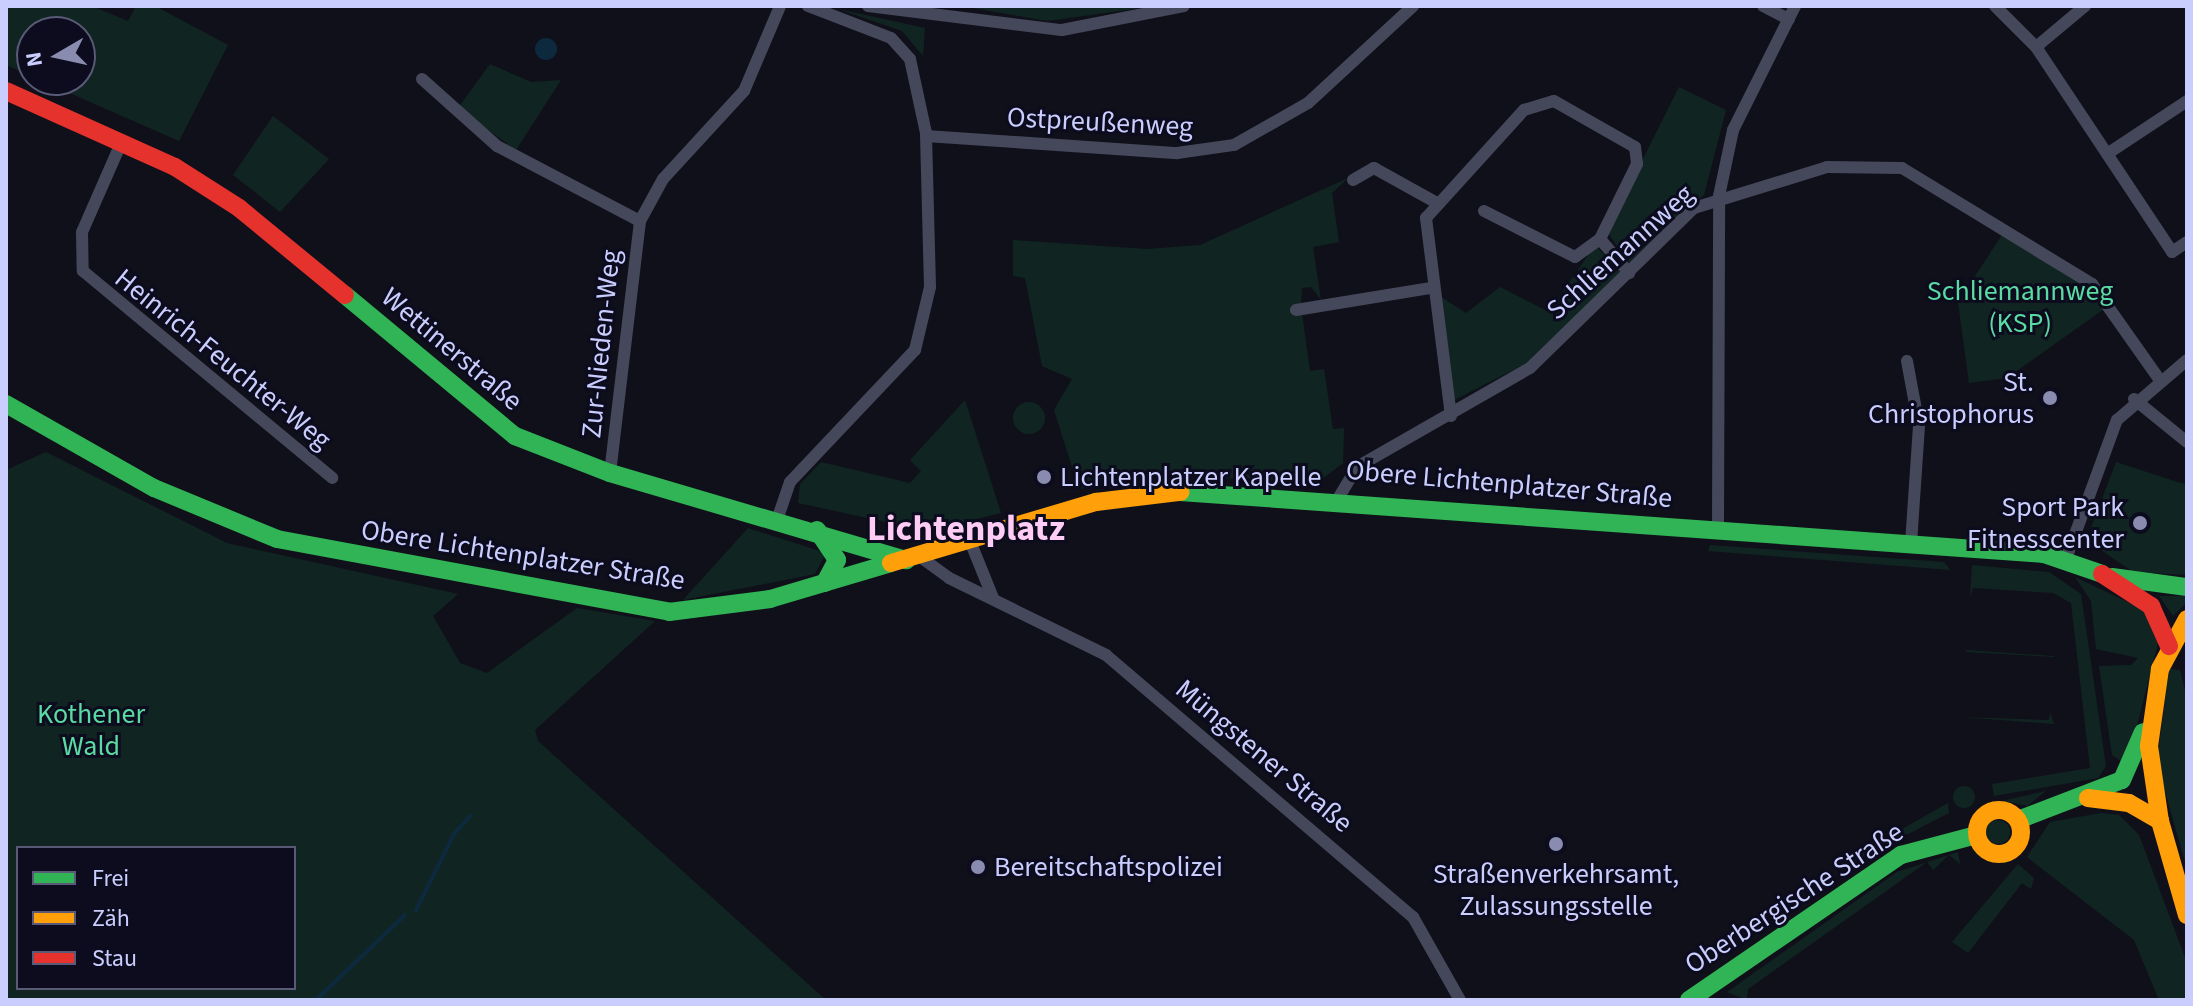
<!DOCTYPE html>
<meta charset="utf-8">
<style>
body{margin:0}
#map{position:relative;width:2193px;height:1006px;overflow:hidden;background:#10101a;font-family:"Source Sans 3",sans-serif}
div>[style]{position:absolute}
.green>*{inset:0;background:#102522}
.round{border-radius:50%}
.water>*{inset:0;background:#0d293e}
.stream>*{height:4px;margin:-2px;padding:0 2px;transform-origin:2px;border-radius:2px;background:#0d293e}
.street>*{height:12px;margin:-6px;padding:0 6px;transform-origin:6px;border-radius:6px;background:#45485b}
.fast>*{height:18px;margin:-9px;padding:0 9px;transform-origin:9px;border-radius:9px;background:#30b455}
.slow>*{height:18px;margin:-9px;padding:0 9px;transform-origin:9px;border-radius:9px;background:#ff9f0a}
.slow>.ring{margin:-9px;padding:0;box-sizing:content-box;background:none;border:18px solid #ff9f0a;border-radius:50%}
.jam>*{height:18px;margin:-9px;padding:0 9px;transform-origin:9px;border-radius:9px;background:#e5322d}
.dots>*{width:22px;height:22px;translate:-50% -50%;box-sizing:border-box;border:4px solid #0c0c1e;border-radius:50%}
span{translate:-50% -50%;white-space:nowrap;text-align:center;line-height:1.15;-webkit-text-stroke:6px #0c0c1e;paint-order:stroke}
.street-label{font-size:28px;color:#cacefe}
.park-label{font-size:28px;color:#59dba3}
.poi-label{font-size:28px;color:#cacefe}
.right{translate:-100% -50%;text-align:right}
.left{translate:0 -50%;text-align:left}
.district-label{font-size:36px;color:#feccf5;font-weight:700}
.frame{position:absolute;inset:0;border:8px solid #cacefe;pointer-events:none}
.legend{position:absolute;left:16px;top:846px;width:280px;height:144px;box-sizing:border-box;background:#0c0c1e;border:2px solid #585a78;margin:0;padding:10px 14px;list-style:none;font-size:24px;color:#cacefe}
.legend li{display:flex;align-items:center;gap:16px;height:40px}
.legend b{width:40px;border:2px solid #585a78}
.north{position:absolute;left:16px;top:16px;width:80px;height:80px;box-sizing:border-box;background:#0c0c1e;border:2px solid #585a78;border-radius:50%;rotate:261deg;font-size:22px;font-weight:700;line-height:32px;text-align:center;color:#cacefe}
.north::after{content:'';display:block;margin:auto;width:28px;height:36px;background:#898cae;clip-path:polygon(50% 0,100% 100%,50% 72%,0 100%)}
</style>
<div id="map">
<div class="green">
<div style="clip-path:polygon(6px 6px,92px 6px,128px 21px,136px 6px,155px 6px,228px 45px,179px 141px,40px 80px,80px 80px,80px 32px,32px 32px,32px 76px,6px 65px)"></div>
<div style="clip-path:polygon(962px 6px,1156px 6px,1047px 21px)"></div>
<div style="clip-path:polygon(838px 9px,925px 28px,923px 56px,902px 31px)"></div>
<div style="clip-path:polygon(490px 64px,531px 82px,561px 80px,516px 150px,458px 108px)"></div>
<div style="clip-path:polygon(1679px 87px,1726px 110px,1704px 195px,1628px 263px,1607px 231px)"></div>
<div style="clip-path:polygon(273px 116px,329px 159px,280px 212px,233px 175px)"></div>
<div style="clip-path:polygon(1348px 178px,1332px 193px,1339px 242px,1313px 247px,1321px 300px,1311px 287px,1302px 288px,1301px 303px,1291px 306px,1293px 314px,1302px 313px,1310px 371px,1324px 369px,1333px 429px,1344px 428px,1343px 463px,1317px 483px,1169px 475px,1079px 489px,1054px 410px,1072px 379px,1042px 366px,1025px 278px,1013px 276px,1013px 240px,1147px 249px,1200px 245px)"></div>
<div style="clip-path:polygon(2002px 235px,2086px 286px,2104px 309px,2007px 378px,1969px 383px,1958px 302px)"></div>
<div style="clip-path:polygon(1595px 245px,1620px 272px,1531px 361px,1454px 400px,1438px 295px,1466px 313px,1500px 287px,1549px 312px)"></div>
<div style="clip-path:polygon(965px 400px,1001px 513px,928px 531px,798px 503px,800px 484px,821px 462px,910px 483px,921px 471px,910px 460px)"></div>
<div class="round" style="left:1013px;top:402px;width:32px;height:32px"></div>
<div style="clip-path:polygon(evenodd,46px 452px,227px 543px,458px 594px,433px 616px,460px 663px,487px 673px,577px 608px,655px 621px,535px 730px,538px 741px,826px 1000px,6px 1000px,6px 470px,46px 452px,18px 848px,294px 848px,294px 988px,18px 988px,18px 848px)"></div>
<div style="clip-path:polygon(2116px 462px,2187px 485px,2187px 575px,2133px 572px,2094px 545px,2091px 528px)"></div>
<div style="clip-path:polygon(748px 528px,826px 553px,815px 574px,683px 600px)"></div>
<div style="clip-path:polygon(1710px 545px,1944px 562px,1950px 570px,1708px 551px)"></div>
<div style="clip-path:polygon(1972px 565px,2049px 572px,2081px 594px,2106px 766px,2098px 778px,1994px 796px,1992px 784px,2090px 768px,2071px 603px,2053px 593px,1973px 588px,1970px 597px)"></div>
<div style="clip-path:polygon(2075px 577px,2142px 609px,2159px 639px,2127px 765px,2112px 755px,2099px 666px,2131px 665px,2138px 658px,2096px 649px,2091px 601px)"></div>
<div style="clip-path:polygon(2159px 596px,2187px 596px,2187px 602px,2173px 616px)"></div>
<div style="clip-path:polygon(1966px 650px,2054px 656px,2054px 657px,1966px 652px)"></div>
<div style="clip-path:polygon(2169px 669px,2180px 670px,2187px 699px,2187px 869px,2157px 763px)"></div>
<div style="clip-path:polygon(2050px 712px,2054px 724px,1961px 717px,2049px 720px)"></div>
<div class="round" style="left:1953px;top:786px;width:22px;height:22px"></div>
<div style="clip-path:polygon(2046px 791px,2027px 806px,2004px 801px,2010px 799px)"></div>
<div style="clip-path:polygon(1948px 803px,1949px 813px,1844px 867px,1881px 841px)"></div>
<div style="clip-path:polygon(2101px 813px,2119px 815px,2139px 835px,2187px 963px,2187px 1000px,2159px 1000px,2134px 940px,2027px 857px,2050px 822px)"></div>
<div class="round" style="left:1986px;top:820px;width:24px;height:24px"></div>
<div style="clip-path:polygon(1958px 852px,1960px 864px,1949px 855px,1933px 870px,1927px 862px,1748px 989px,1747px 1000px,1727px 992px,1897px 872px)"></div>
<div style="clip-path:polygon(2018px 864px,2034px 878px,2031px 889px,2022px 883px,1968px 953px,1952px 942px)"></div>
</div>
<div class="water">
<div class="round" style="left:535px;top:38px;width:22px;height:22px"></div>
</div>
<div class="stream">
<div style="left:416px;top:910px;width:85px;rotate:-63.4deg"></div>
<div style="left:454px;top:834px;width:25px;rotate:-48deg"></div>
<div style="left:316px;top:1000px;width:123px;rotate:-43.7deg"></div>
</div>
<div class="street">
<div style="left:868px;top:6px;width:195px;rotate:7.1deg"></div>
<div style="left:1062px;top:30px;width:124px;rotate:-11.1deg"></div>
<div style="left:1763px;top:6px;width:29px;rotate:27deg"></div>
<div style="left:1995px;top:6px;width:58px;rotate:45deg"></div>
<div style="left:2036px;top:47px;width:246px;rotate:56.4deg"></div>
<div style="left:2172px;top:252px;width:18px;rotate:-34deg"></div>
<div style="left:2036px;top:47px;width:64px;rotate:-39.9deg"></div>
<div style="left:422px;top:79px;width:101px;rotate:41.8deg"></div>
<div style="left:497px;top:146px;width:161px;rotate:27.7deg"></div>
<div style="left:926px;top:136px;width:252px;rotate:3.9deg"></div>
<div style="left:1177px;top:153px;width:58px;rotate:-8deg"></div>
<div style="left:1234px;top:145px;width:85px;rotate:-29.6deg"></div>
<div style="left:1308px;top:103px;width:143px;rotate:-42.7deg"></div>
<div style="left:122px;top:141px;width:99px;rotate:113.7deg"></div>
<div style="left:82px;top:232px;width:39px;rotate:89deg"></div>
<div style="left:83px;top:271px;width:324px;rotate:39.7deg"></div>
<div style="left:2107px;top:154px;width:96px;rotate:-33.5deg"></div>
<div style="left:1353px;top:180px;width:24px;rotate:-30deg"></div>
<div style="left:1374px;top:168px;width:70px;rotate:29.1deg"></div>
<div style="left:1484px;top:211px;width:102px;rotate:26.8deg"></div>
<div style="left:1575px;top:257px;width:31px;rotate:-36deg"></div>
<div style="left:1296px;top:310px;width:137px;rotate:-9.3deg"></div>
<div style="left:1907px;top:361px;width:66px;rotate:79.5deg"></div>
<div style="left:1919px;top:426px;width:117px;rotate:93.9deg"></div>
<div style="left:2134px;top:399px;width:68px;rotate:39.1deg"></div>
<div style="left:1451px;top:416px;width:200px;rotate:-97.2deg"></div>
<div style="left:1426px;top:218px;width:146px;rotate:-47.8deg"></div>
<div style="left:1524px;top:110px;width:31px;rotate:-17deg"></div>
<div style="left:1554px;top:101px;width:93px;rotate:29.6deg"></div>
<div style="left:1635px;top:147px;width:17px;rotate:83deg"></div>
<div style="left:1637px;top:164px;width:84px;rotate:116.3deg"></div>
<div style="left:1600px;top:239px;width:45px;rotate:49.5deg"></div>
<div style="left:610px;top:473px;width:254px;rotate:-83.2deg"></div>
<div style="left:640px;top:221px;width:48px;rotate:-61.3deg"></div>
<div style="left:663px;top:179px;width:120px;rotate:-47.4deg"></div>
<div style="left:744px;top:91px;width:92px;rotate:-67deg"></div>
<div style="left:1339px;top:497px;width:35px;rotate:-59deg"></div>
<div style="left:1357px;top:467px;width:199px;rotate:-29.8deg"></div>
<div style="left:1530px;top:368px;width:229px;rotate:-44.3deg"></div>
<div style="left:1694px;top:208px;width:139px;rotate:-17.1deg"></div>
<div style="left:1827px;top:167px;width:75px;rotate:0.8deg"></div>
<div style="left:1902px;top:168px;width:223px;rotate:31.4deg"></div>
<div style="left:2092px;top:284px;width:116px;rotate:54.8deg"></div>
<div style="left:777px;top:520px;width:40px;rotate:-71.1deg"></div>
<div style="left:790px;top:482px;width:182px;rotate:-46.6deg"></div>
<div style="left:915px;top:350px;width:65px;rotate:-76.6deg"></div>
<div style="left:930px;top:287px;width:154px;rotate:-91.5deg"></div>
<div style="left:926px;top:133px;width:76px;rotate:-102.2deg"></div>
<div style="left:910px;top:59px;width:28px;rotate:-132deg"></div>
<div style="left:891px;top:38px;width:89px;rotate:-158.9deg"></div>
<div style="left:1718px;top:529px;width:333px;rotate:-89.8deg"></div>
<div style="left:1719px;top:196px;width:67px;rotate:-78deg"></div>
<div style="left:1733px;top:130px;width:139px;rotate:-63.4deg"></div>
<div style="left:970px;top:541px;width:61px;rotate:68deg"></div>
<div style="left:919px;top:556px;width:37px;rotate:36deg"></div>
<div style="left:949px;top:578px;width:175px;rotate:26.1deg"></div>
<div style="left:1106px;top:655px;width:404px;rotate:40.5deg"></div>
<div style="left:1413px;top:917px;width:95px;rotate:60.5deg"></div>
<div style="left:2066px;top:559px;width:148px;rotate:-69.9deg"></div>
<div style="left:2117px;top:420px;width:92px;rotate:-40.6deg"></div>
</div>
<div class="fast">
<div style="left:345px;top:295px;width:221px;rotate:39.7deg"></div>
<div style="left:515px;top:436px;width:102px;rotate:21.3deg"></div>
<div style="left:610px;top:473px;width:309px;rotate:16.4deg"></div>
<div style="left:6px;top:404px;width:170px;rotate:29.6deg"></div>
<div style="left:154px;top:488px;width:133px;rotate:22.5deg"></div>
<div style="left:277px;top:539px;width:399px;rotate:10.5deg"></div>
<div style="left:669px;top:612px;width:102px;rotate:-7.3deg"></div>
<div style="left:770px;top:599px;width:126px;rotate:-16.6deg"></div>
<div style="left:1180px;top:492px;width:866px;rotate:4.1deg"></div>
<div style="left:2044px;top:554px;width:61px;rotate:19deg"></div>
<div style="left:817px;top:530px;width:36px;rotate:56deg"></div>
<div style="left:837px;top:560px;width:26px;rotate:118deg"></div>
<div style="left:2112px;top:577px;width:76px;rotate:7.6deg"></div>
<div style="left:2018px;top:820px;width:111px;rotate:-21deg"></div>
<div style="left:2122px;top:780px;width:52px;rotate:-66.4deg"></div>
<div style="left:1689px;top:1000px;width:257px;rotate:-34.4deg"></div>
<div style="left:1901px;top:855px;width:78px;rotate:-14.9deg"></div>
</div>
<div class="slow">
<div style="left:891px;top:563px;width:214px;rotate:-16.6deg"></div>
<div style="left:1096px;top:502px;width:85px;rotate:-6.8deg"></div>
<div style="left:2187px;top:619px;width:57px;rotate:118.4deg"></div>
<div style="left:2160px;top:669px;width:78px;rotate:98.1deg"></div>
<div style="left:2149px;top:746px;width:76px;rotate:81.7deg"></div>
<div style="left:2160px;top:821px;width:98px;rotate:74deg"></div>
<div style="left:2088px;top:798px;width:41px;rotate:7deg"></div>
<div style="left:2129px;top:803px;width:36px;rotate:30deg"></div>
<div class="ring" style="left:1977px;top:810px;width:26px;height:26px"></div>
</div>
<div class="jam">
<div style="left:6px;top:91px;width:185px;rotate:24.2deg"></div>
<div style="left:175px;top:167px;width:76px;rotate:32.6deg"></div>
<div style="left:239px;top:208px;width:137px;rotate:39.4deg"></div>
<div style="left:2102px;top:574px;width:59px;rotate:33.1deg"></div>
<div style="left:2151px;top:606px;width:44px;rotate:65.8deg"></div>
</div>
<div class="dots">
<div style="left:2050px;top:398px;background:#898cae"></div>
<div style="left:1044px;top:477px;background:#898cae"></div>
<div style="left:2140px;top:523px;background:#898cae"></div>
<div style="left:1556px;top:844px;background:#898cae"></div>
<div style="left:978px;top:867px;background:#898cae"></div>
</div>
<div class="street-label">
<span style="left:1100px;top:122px;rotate:3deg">Ostpreußenweg</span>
<span style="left:1620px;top:252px;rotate:-42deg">Schliemannweg</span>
<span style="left:601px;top:344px;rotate:-84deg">Zur-Nieden-Weg</span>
<span style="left:452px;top:349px;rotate:40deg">Wettinerstraße</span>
<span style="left:223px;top:359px;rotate:39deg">Heinrich-Feuchter-Weg</span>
<span style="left:1509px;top:484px;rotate:5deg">Obere Lichtenplatzer Straße</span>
<span style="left:523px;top:555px;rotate:9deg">Obere Lichtenplatzer Straße</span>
<span style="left:1264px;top:756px;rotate:40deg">Müngstener Straße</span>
<span style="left:1794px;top:898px;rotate:-33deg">Oberbergische Straße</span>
</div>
<div class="park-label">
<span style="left:2020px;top:307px">Schliemannweg<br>(KSP)</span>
<span style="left:91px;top:730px">Kothener<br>Wald</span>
</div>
<div class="poi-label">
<span class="right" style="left:2034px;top:398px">St.<br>Christophorus</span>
<span class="left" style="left:1060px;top:477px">Lichtenplatzer Kapelle</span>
<span class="right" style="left:2124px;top:523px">Sport Park<br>Fitnesscenter</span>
<span class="left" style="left:994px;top:867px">Bereitschaftspolizei</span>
<span style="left:1556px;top:890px">Straßenverkehrsamt,<br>Zulassungsstelle</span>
</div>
<div class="district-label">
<span style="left:966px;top:529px">Lichtenplatz</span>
</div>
<div class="frame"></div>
<ul class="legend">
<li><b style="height:10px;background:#30b455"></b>Frei</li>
<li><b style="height:10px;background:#ff9f0a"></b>Zäh</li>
<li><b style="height:10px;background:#e5322d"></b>Stau</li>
</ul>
<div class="north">N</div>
</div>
